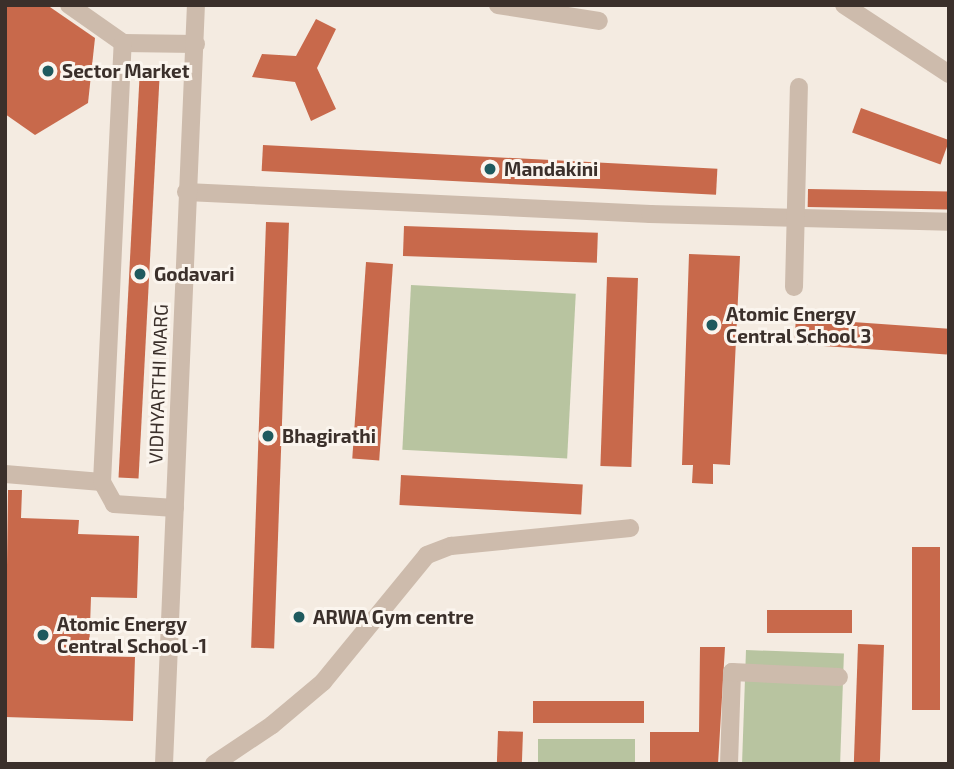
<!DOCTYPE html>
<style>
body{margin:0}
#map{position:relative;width:954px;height:769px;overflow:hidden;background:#f4ebe1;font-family:"Exo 2",sans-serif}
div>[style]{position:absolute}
.green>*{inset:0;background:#b8c4a0;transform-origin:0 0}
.building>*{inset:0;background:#c8694b;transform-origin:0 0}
.minor>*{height:18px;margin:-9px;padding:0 9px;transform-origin:9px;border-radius:9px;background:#cdbbac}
.dots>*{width:19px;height:19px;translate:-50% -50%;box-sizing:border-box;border:4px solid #fbf5ee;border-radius:50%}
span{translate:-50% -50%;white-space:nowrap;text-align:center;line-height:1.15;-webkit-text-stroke:6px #fbf5ee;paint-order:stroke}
.poi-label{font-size:19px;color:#3b302b;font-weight:700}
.left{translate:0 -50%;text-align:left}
.street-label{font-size:19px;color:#3b302b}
.frame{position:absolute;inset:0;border:7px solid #3b302b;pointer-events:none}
</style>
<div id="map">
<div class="green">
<div style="left:411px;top:285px;width:165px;height:165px;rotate:3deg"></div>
<div style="left:746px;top:650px;width:98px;height:114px;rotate:2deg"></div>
<div style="left:538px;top:739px;width:97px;height:25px"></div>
</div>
<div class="building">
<div style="clip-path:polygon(5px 5px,47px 5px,95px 38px,88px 103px,35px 135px,5px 114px)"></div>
<div style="clip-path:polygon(316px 19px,336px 29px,317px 68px,336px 109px,311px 121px,295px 82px,252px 77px,262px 54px,296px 56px)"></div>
<div style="left:140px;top:68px;width:20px;height:410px;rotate:3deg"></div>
<div style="left:861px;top:108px;width:94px;height:26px;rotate:20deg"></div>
<div style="left:263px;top:145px;width:455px;height:26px;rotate:3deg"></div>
<div style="left:808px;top:189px;width:141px;height:18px;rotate:1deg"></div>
<div style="left:266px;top:222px;width:23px;height:426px;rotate:2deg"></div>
<div style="left:404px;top:226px;width:194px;height:30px;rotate:2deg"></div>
<div style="clip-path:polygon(689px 254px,740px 256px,730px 465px,713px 464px,713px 484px,692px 483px,693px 465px,682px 465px)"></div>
<div style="left:366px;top:262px;width:27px;height:197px;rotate:4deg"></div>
<div style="left:607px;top:277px;width:31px;height:189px;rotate:2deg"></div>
<div style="left:796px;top:318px;width:153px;height:26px;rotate:4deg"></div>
<div style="left:401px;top:475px;width:182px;height:30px;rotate:3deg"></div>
<div style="clip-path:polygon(8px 490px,22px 490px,21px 518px,79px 520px,78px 534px,139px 536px,137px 598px,91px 597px,89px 656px,135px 657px,133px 721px,5px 717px)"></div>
<div style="left:912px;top:547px;width:28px;height:163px"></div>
<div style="left:767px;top:610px;width:85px;height:23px"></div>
<div style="left:858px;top:644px;width:26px;height:120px;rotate:2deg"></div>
<div style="clip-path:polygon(700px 647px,725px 647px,718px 764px,650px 764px,650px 732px,699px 732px)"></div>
<div style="left:533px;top:701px;width:111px;height:22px"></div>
<div style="left:498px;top:731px;width:25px;height:33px;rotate:2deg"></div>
</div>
<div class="minor">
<div style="left:69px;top:5px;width:66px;rotate:35.1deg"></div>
<div style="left:123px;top:43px;width:73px;rotate:0.8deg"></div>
<div style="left:498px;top:5px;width:102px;rotate:9deg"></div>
<div style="left:844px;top:5px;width:126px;rotate:33.3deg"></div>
<div style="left:186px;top:192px;width:465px;rotate:2.7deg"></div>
<div style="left:650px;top:214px;width:299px;rotate:1.5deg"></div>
<div style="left:794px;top:287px;width:200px;rotate:-88.6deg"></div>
<div style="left:5px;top:474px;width:97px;rotate:4.7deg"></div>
<div style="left:102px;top:482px;width:25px;rotate:61deg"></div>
<div style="left:114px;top:504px;width:61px;rotate:3.8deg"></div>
<div style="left:102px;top:482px;width:440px;rotate:-87.3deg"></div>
<div style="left:164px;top:764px;width:760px;rotate:-87.59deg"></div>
<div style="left:214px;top:764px;width:70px;rotate:-33.9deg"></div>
<div style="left:272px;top:725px;width:67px;rotate:-40.1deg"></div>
<div style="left:323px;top:682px;width:164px;rotate:-50.7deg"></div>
<div style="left:427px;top:555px;width:26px;rotate:-21deg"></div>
<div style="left:451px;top:546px;width:180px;rotate:-5.7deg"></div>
<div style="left:729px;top:764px;width:92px;rotate:-88.1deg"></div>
<div style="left:732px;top:672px;width:107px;rotate:2.7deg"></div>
</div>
<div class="dots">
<div style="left:48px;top:71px;background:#1f5a5e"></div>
<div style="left:490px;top:169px;background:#1f5a5e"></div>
<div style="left:140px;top:274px;background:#1f5a5e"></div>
<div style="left:712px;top:325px;background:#1f5a5e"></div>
<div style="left:268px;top:436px;background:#1f5a5e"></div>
<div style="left:299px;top:617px;background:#1f5a5e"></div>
<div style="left:43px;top:635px;background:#1f5a5e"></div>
</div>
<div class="poi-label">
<span class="left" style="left:62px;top:71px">Sector Market</span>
<span class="left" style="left:504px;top:169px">Mandakini</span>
<span class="left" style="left:154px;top:274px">Godavari</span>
<span class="left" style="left:726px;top:325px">Atomic Energy<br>Central School 3</span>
<span class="left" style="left:282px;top:436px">Bhagirathi</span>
<span class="left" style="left:313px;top:617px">ARWA Gym centre</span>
<span class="left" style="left:57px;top:635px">Atomic Energy<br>Central School -1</span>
</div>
<div class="street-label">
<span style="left:158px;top:384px;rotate:-88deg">VIDHYARTHI MARG</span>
</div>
<div class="frame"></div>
</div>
